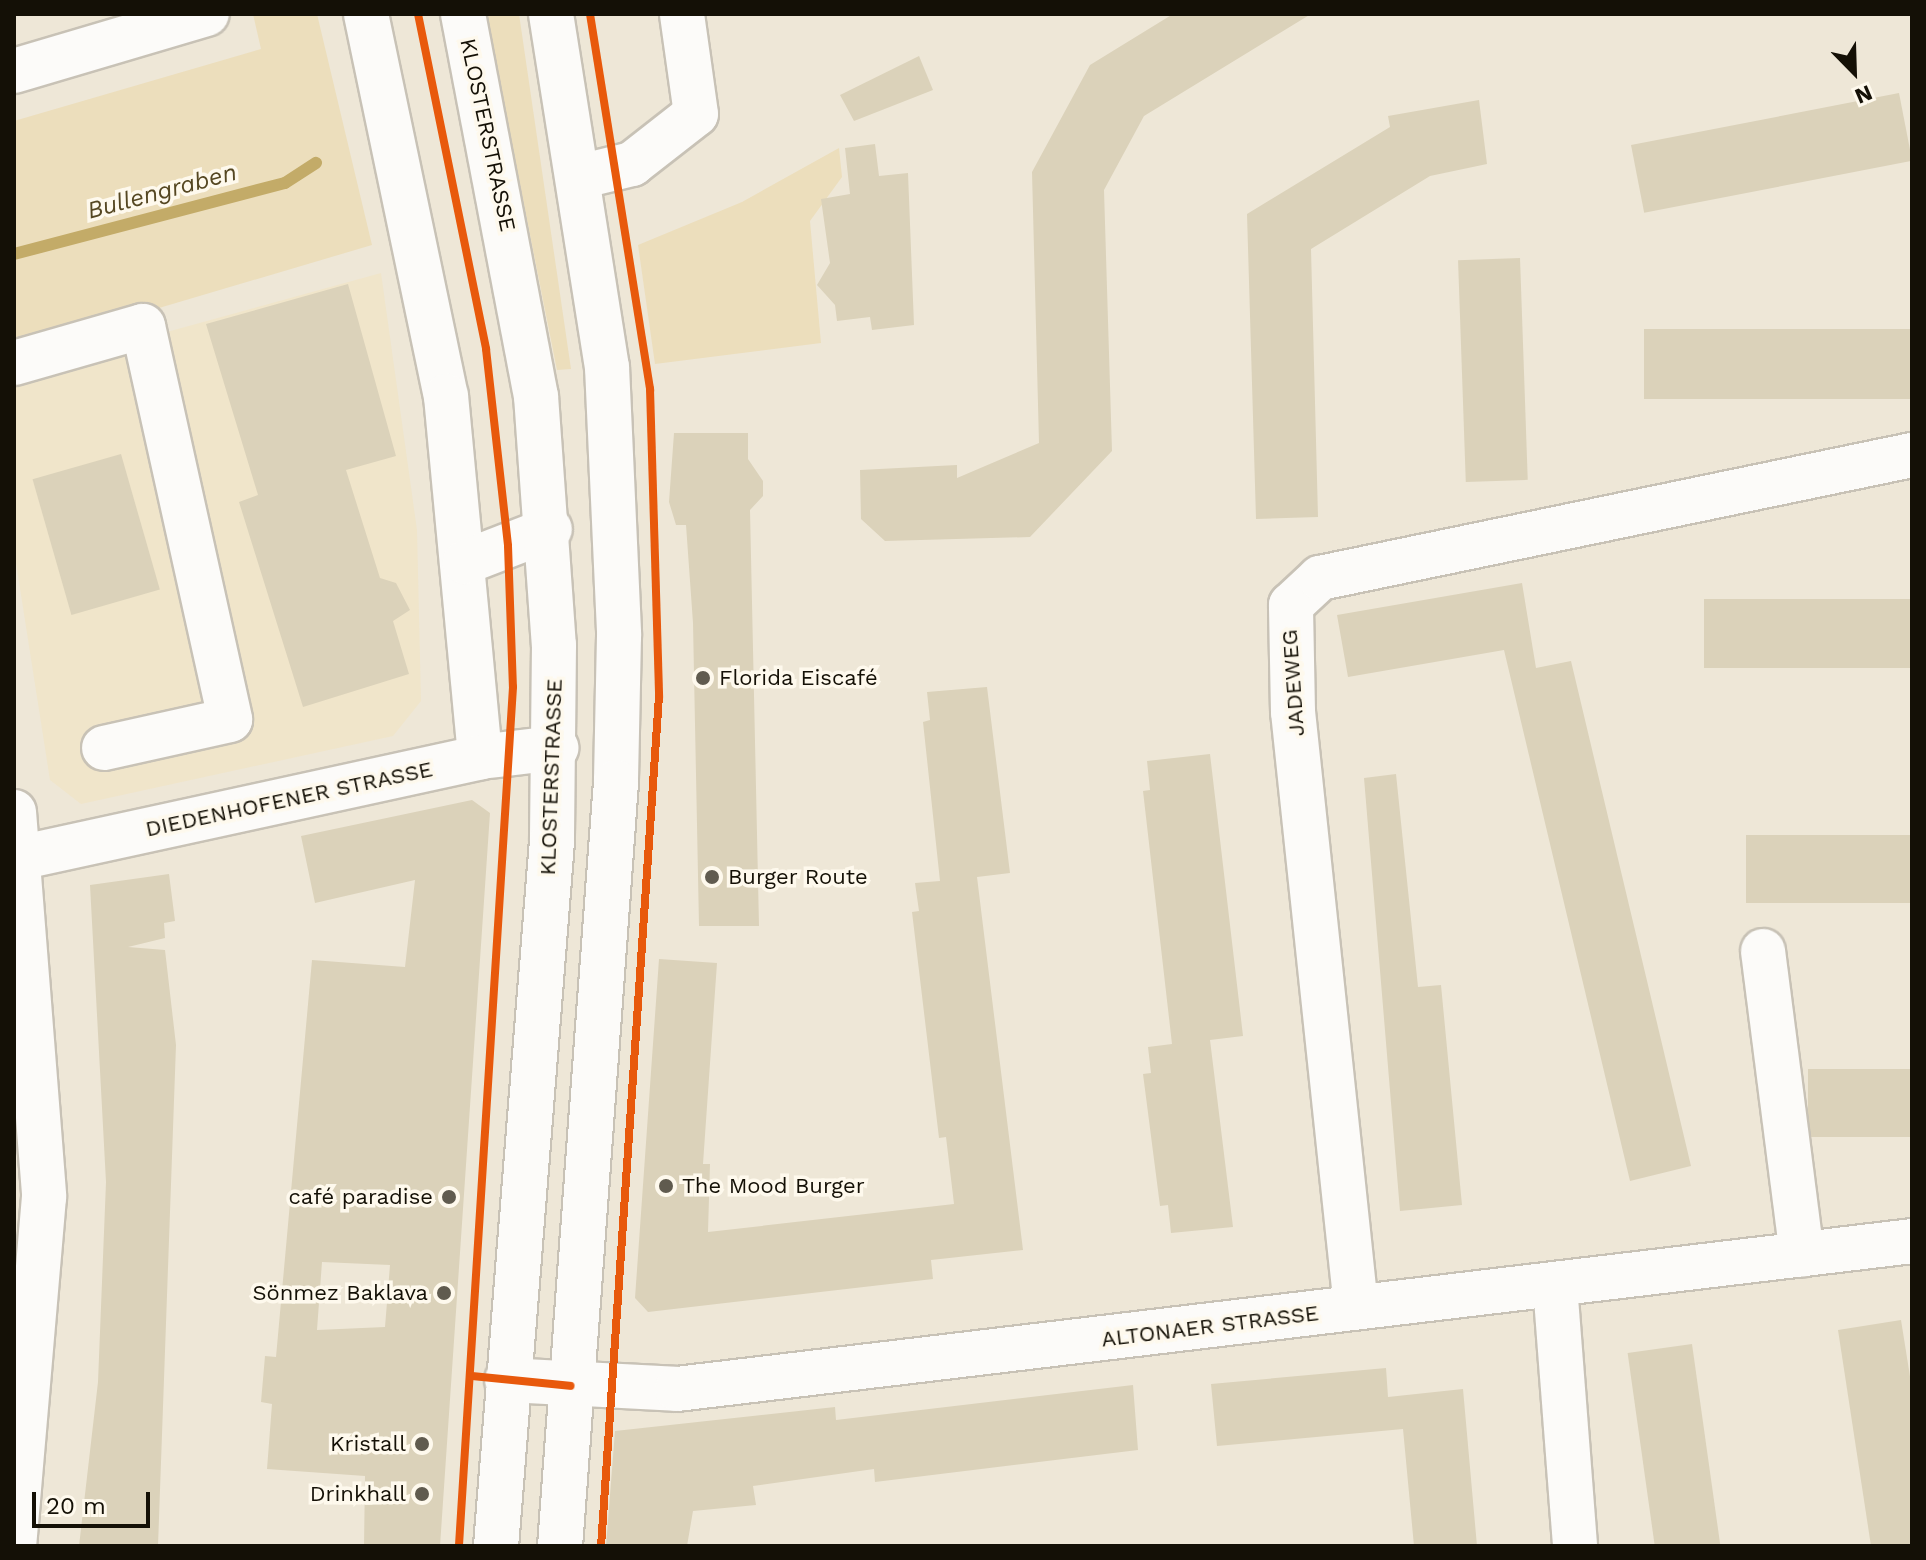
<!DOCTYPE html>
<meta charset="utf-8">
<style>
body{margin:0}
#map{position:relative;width:1926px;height:1560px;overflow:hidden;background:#eee7d7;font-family:"Work Sans",sans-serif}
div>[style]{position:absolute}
.built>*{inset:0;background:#f0e5ca}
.green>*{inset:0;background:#ecdebc}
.stream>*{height:12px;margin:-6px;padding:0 6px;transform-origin:6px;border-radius:6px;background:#c3ab68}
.building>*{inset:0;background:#dbd2ba;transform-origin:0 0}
.roads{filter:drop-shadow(2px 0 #c8c2b6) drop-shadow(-2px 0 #c8c2b6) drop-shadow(0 2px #c8c2b6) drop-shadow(0 -2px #c8c2b6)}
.minor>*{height:44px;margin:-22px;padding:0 22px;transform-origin:22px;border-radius:22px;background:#fcfbf9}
.major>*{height:44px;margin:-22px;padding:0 22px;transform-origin:22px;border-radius:22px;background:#fcfbf9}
.cycleway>*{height:8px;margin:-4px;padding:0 4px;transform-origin:4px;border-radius:4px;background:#e8590c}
.dots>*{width:22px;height:22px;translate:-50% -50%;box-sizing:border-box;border:4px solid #fef9ed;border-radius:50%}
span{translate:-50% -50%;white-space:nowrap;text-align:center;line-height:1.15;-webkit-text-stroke:7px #fef9ed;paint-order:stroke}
.street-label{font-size:22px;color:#141006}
.poi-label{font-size:22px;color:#141006}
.left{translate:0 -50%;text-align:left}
.right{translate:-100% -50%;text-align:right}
.water-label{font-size:24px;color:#554722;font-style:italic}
.frame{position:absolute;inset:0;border:16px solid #141006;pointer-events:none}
.north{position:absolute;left:1814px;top:32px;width:80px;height:80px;-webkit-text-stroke:6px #fef9ed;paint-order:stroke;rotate:157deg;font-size:22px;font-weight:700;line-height:32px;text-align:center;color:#141006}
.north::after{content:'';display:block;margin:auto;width:28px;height:36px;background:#141006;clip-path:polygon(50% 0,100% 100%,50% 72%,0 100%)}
.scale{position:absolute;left:32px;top:1492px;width:118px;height:36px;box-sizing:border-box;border:4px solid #141006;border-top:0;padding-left:10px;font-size:24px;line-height:28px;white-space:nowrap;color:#141006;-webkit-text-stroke:6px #fef9ed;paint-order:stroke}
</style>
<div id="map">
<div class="built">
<div style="clip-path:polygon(381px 273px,417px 530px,421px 701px,393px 736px,81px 804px,50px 780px,14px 550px,14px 374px)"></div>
</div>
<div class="green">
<div style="clip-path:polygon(253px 14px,317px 14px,372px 245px,14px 351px,14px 121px,261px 49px)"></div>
<div style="clip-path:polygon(486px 14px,519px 14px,571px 369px,557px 370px)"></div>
<div style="clip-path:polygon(839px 148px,842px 177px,810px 221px,821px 343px,655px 364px,638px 245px,742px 202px)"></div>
</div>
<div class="stream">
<div style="left:14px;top:254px;width:280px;rotate:-14.7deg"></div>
<div style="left:285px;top:183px;width:37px;rotate:-33deg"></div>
</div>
<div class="building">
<div style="clip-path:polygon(1173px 14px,1311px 14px,1144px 116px,1104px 190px,1112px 451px,1030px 537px,885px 541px,861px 519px,860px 470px,957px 465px,957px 478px,1039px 443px,1032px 172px,1090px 65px)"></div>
<div style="clip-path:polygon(919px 56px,933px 90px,854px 121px,840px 95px)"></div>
<div style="left:1899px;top:93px;width:69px;height:273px;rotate:79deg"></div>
<div style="clip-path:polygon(1479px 100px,1487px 164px,1430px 176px,1311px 249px,1318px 517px,1256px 519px,1247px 214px,1390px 127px,1388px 116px)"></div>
<div style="clip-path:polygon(875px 144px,879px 176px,908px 173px,914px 325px,872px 330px,870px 317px,837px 321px,835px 305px,817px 285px,830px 263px,821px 199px,850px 194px,845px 148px)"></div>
<div style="left:1520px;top:258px;width:222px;height:62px;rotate:88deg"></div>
<div style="clip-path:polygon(348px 284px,396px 456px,346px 470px,380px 578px,396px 583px,410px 610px,393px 621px,409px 674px,303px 707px,239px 502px,258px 495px,206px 324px)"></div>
<div style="left:1912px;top:329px;width:70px;height:268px;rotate:90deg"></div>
<div style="clip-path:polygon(674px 433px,748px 433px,748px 459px,763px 481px,763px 496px,750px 510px,759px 926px,699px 926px,693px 623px,686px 525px,676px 525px,669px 502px)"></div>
<div style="left:121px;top:454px;width:141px;height:92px;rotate:74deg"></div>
<div style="clip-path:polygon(1522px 583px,1536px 668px,1571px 661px,1691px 1166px,1630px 1181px,1504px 650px,1348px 677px,1337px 615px)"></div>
<div style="left:1912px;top:599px;width:69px;height:208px;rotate:90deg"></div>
<div style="clip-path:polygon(987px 687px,1010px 873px,977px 877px,1023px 1250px,931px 1260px,933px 1279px,648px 1312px,635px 1298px,659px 959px,717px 963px,703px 1164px,710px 1164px,708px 1232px,954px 1204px,946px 1137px,939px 1138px,912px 912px,919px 911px,915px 883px,940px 881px,923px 722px,930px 720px,927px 692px)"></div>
<div style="clip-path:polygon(1210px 754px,1243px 1036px,1210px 1040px,1233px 1227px,1171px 1233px,1168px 1205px,1160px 1206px,1143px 1074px,1151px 1073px,1148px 1047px,1172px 1044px,1143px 791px,1150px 790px,1147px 761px)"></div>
<div style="clip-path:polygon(1396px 774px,1418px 987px,1441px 985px,1462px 1205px,1400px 1211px,1364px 778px)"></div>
<div style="clip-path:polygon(evenodd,472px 800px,490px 813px,440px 1546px,364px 1546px,365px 1476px,267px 1469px,272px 1404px,261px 1402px,265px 1356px,276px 1357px,312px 960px,405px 967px,415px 880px,315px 903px,301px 836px,472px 800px,322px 1262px,390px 1265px,385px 1327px,317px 1330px,322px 1262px)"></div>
<div style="left:1912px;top:835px;width:68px;height:166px;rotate:90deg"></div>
<div style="clip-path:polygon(169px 874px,175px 921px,164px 923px,165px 938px,128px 947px,165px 950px,176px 1045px,158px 1546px,79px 1546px,98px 1382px,106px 1182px,90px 885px)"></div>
<div style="left:1912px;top:1069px;width:68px;height:104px;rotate:90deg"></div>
<div style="clip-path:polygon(1901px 1320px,1912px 1389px,1912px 1546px,1871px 1546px,1838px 1330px)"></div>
<div style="left:1692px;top:1344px;width:204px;height:65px;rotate:82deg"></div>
<div style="clip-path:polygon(1386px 1368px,1388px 1397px,1463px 1389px,1477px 1546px,1414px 1546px,1403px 1429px,1217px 1446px,1211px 1384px)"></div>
<div style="clip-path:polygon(1133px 1385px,1138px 1450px,875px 1482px,874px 1469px,753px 1486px,756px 1505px,693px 1511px,687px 1546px,606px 1546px,615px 1431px,835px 1407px,836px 1420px)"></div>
</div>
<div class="roads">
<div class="minor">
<div style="left:366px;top:14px;width:390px;rotate:78.2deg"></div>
<div style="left:446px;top:396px;width:363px;rotate:84.6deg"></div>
<div style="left:14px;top:71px;width:201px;rotate:-16.5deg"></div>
<div style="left:579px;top:177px;width:55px;rotate:-13.8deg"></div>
<div style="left:632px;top:164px;width:81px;rotate:-38deg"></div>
<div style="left:696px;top:114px;width:101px;rotate:-98deg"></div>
<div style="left:14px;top:363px;width:134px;rotate:-16deg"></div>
<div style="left:143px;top:326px;width:403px;rotate:77.5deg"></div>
<div style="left:230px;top:720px;width:129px;rotate:167.5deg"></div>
<div style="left:465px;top:562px;width:91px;rotate:-21.2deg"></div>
<div style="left:14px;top:812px;width:386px;rotate:85.5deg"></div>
<div style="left:44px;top:1197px;width:349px;rotate:94.9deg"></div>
<div style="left:14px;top:859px;width:477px;rotate:-12.3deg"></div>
<div style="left:480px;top:757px;width:77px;rotate:-6.8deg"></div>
<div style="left:1763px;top:951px;width:306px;rotate:82.7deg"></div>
<div style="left:1555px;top:1285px;width:262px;rotate:85.6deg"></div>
<div style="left:1356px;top:1307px;width:598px;rotate:-96.04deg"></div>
<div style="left:1293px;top:712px;width:107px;rotate:-91.1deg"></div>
<div style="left:1291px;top:605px;width:40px;rotate:-43deg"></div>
<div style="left:1320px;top:578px;width:605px;rotate:-11.74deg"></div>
<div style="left:507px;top:1380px;width:170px;rotate:3deg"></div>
<div style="left:677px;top:1389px;width:1244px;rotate:-6.83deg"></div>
</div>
<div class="major">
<div style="left:463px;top:14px;width:389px;rotate:79.2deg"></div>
<div style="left:536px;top:396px;width:250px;rotate:85.9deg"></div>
<div style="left:554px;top:645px;width:196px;rotate:90.6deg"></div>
<div style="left:552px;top:841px;width:707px;rotate:94.54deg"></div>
<div style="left:551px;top:14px;width:357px;rotate:81deg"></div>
<div style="left:607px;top:367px;width:269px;rotate:87.4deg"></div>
<div style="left:619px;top:636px;width:146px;rotate:91.2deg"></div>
<div style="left:616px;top:782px;width:766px;rotate:94.19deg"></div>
</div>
</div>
<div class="cycleway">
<div style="left:418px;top:14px;width:342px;rotate:78.5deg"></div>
<div style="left:486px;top:349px;width:198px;rotate:83.6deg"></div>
<div style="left:508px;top:546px;width:141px;rotate:88deg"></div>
<div style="left:513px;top:687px;width:861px;rotate:93.6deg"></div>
<div style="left:590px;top:14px;width:380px;rotate:80.9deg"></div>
<div style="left:650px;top:389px;width:307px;rotate:88.3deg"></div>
<div style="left:659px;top:696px;width:852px;rotate:93.9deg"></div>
<div style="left:471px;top:1376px;width:100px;rotate:5.7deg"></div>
</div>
<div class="dots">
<div style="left:703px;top:678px;background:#605b4f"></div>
<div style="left:712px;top:877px;background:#605b4f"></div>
<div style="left:666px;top:1186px;background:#605b4f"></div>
<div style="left:449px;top:1197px;background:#605b4f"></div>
<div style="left:444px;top:1293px;background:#605b4f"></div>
<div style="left:422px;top:1444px;background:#605b4f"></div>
<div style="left:422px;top:1494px;background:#605b4f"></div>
</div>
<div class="street-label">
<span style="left:488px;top:135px;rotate:78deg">KLOSTERSTRASSE</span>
<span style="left:1293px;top:683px;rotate:-94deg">JADEWEG</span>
<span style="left:551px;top:777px;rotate:-88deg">KLOSTERSTRASSE</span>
<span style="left:289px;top:799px;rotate:-12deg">DIEDENHOFENER STRASSE</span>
<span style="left:1210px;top:1326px;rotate:-7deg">ALTONAER STRASSE</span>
</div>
<div class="poi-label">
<span class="left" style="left:719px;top:678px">Florida Eiscafé</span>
<span class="left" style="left:728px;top:877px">Burger Route</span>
<span class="left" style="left:682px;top:1186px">The Mood Burger</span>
<span class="right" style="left:433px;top:1197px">café paradise</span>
<span class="right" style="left:428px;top:1293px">Sönmez Baklava</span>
<span class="right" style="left:406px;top:1444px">Kristall</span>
<span class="right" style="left:406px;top:1494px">Drinkhall</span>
</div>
<div class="water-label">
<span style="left:162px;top:192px;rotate:-15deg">Bullengraben</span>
</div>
<div class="frame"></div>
<div class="north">N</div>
<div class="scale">20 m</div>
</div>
